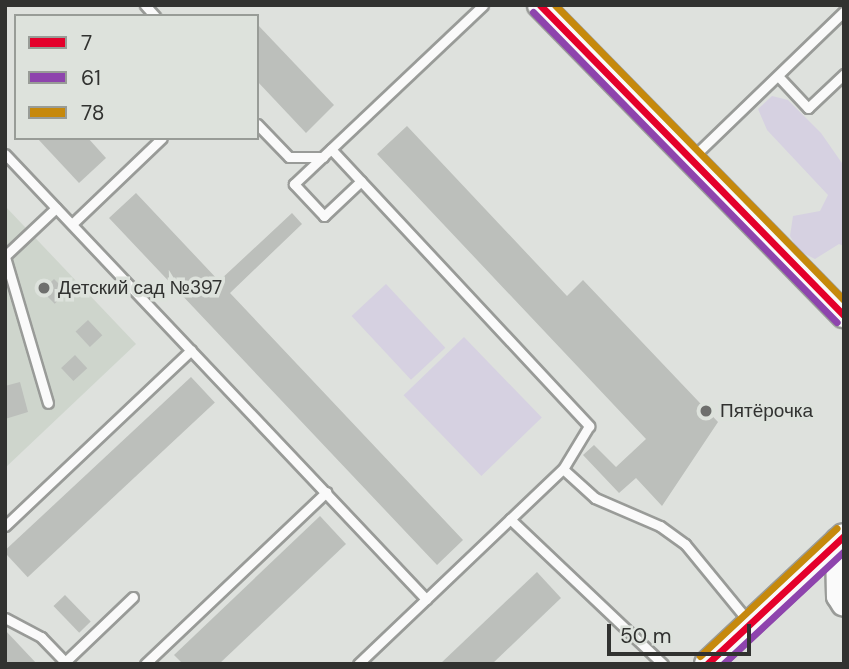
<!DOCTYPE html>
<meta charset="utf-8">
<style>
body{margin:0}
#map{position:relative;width:849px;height:669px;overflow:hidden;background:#dee1dd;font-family:"DM Sans",sans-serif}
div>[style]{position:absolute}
.built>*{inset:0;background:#ced5cc}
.green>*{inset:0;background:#d6d1e1;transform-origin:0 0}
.building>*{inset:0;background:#bcbfbb;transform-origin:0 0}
.roads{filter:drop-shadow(2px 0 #999b98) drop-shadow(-2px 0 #999b98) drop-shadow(0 2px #999b98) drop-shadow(0 -2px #999b98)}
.lane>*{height:9px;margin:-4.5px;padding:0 4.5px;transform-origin:4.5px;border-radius:4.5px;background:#fafafa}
.secondary>*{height:24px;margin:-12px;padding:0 12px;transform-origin:12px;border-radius:12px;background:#fafafa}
.bus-1>*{height:7px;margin:-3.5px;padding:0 3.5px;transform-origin:3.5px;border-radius:3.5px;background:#e4002b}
.bus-2>*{height:7px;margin:-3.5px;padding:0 3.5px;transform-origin:3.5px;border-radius:3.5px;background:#8e44ad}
.bus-3>*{height:7px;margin:-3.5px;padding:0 3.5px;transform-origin:3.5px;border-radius:3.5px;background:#c6890c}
.dots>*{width:19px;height:19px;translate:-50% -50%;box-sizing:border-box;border:4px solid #dde2dc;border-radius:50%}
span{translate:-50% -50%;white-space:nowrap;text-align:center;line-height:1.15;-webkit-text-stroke:7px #dde2dc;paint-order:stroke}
.poi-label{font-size:19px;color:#313230}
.left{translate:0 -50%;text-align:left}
.frame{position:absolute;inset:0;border:7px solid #313230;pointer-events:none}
.legend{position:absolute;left:14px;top:14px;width:245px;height:126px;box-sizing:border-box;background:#dde2dc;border:2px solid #989c97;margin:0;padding:9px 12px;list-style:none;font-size:21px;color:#313230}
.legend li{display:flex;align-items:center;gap:14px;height:35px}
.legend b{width:35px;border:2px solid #989c97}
.scale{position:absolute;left:607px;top:624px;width:144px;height:32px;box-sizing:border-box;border:4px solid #313230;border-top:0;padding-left:9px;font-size:21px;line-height:24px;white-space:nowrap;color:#313230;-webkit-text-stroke:5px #dde2dc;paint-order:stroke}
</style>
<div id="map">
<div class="built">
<div style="clip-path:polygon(5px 206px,136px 344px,5px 468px)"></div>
</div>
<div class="green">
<div style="clip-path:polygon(772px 96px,788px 100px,821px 133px,844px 166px,844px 246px,839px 244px,815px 259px,799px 251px,790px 236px,793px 216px,820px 211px,828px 195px,767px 130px,758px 109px)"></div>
<div style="left:386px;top:284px;width:87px;height:47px;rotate:47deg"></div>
<div style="left:464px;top:337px;width:112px;height:84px;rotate:46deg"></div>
</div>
<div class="building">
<div style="clip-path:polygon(257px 24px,334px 105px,306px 133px,257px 81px)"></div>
<div style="clip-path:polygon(407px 126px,567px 296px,583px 280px,718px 422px,662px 506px,636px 478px,619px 493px,583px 455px,594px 445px,616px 467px,646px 439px,377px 154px)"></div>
<div style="clip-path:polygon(37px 138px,88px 138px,106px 158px,79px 183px)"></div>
<div style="clip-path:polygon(136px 193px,219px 281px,292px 213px,302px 224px,230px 293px,463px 540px,437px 565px,109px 218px)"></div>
<div style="left:54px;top:279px;width:18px;height:17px;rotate:45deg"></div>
<div style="left:88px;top:320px;width:21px;height:17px;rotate:47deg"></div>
<div style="left:75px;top:355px;width:18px;height:19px;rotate:47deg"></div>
<div style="left:191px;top:377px;width:35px;height:256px;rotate:47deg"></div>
<div style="clip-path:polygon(20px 382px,28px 412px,5px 419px,5px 386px)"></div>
<div style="clip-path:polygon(320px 516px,346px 544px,219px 664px,183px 664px,174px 655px)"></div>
<div style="clip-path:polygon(537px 572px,561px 598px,492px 664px,440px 664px)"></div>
<div style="left:65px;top:595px;width:37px;height:16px;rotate:46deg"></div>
<div style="clip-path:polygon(5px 630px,37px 664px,5px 664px)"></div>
</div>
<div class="roads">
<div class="lane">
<div style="left:145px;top:5px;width:15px;rotate:48deg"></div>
<div style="left:778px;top:76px;width:44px;rotate:46.8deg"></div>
<div style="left:808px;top:108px;width:50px;rotate:-43.4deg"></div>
<div style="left:257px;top:124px;width:46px;rotate:45.9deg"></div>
<div style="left:289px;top:157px;width:34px"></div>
<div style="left:331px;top:149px;width:379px;rotate:47deg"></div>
<div style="left:589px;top:426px;width:50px;rotate:121.2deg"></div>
<div style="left:563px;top:469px;width:43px;rotate:42.2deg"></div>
<div style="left:595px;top:498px;width:71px;rotate:23.3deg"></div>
<div style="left:660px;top:526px;width:31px;rotate:36deg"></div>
<div style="left:685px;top:544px;width:101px;rotate:50.6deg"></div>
<div style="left:5px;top:154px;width:613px;rotate:46.59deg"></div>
<div style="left:692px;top:158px;width:211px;rotate:-44deg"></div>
<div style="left:361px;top:181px;width:51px;rotate:136.6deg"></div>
<div style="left:324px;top:216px;width:44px;rotate:-133.2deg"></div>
<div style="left:294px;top:184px;width:260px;rotate:-43.4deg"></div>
<div style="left:72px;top:224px;width:124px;rotate:-43.7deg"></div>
<div style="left:5px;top:256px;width:70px;rotate:-43.3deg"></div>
<div style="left:5px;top:257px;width:152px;rotate:73.6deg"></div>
<div style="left:510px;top:519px;width:211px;rotate:43.5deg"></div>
<div style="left:5px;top:526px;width:256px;rotate:-43.4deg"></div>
<div style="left:5px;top:618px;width:41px;rotate:27.8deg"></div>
<div style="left:41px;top:637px;width:37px;rotate:46deg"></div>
<div style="left:65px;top:662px;width:94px;rotate:-43.7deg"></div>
<div style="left:145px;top:664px;width:250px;rotate:-43.5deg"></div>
<div style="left:358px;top:664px;width:283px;rotate:-43.6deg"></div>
</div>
<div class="secondary">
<div style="left:540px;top:5px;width:434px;rotate:45.6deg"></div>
<div style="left:838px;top:541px;width:55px;rotate:89deg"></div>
<div style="left:839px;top:596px;width:9px;rotate:58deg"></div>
<div style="left:707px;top:664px;width:187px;rotate:-43.1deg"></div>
</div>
</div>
<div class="bus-1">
<div style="left:540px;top:5px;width:434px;rotate:45.6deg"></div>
<div style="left:707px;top:664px;width:187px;rotate:-43.1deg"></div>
</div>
<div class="bus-2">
<div style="left:533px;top:12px;width:434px;rotate:45.6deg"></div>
<div style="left:723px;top:664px;width:166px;rotate:-43deg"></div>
</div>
<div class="bus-3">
<div style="left:555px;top:5px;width:413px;rotate:45.6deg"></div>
<div style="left:700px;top:656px;width:187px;rotate:-43.1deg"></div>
</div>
<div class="dots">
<div style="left:44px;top:288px;background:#6e6f6d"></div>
<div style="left:706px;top:411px;background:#6e6f6d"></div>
</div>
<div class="poi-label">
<span class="left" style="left:58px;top:288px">Детский сад №397</span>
<span class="left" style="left:720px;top:411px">Пятёрочка</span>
</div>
<div class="frame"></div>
<ul class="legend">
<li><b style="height:9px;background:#e4002b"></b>7</li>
<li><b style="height:9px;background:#8e44ad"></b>61</li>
<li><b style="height:9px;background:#c6890c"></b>78</li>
</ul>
<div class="scale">50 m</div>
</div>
